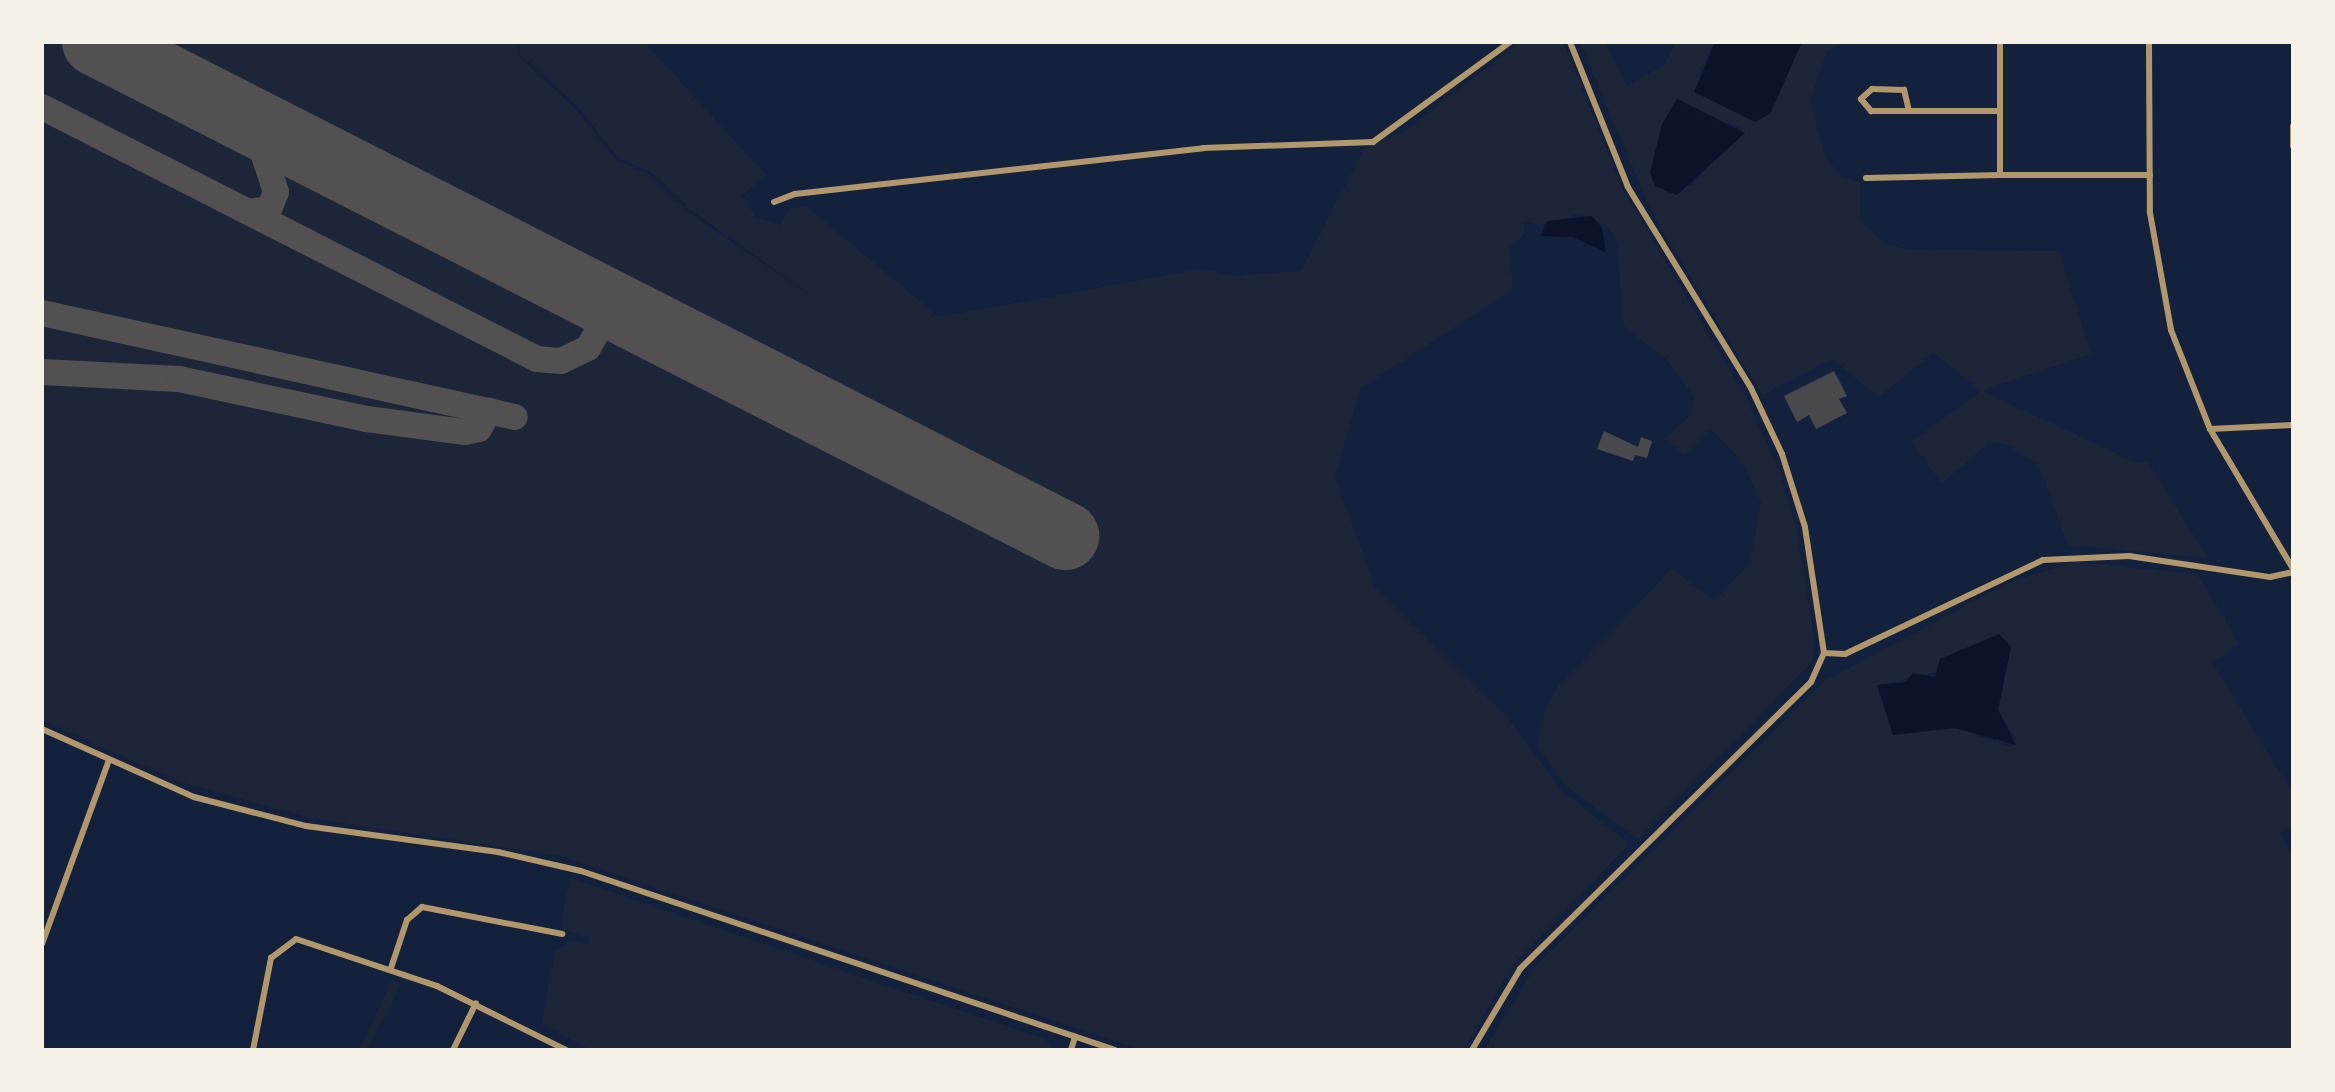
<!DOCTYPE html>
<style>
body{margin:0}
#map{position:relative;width:2335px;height:1092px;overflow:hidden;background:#14213d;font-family:"Exo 2",sans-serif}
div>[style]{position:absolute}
.green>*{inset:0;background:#1d2539}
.water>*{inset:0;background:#0b132b}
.taxiway>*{height:26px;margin:-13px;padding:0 13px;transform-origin:13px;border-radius:13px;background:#525050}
.runway>*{height:68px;margin:-34px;padding:0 34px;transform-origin:34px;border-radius:34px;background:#525050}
.building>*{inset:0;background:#48494c}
.minor>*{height:6px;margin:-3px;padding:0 3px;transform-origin:3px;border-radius:3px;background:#b1986c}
span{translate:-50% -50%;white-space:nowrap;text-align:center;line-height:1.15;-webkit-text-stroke:5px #f6f1e7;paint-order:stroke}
.frame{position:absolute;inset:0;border:44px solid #f6f1e7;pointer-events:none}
</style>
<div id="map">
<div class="green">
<div style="clip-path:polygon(42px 42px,516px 42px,518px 56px,574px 107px,616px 159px,652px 176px,691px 214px,830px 309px,691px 210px,653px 174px,617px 157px,577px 106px,520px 54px,519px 42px,644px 42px,766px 175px,742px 195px,756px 217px,781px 225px,789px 209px,806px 206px,939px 317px,1201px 269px,1234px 276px,1301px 271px,1364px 149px,1404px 132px,1520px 42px,1563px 42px,1623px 190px,1744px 394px,1780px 472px,1797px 533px,1814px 638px,1812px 662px,1638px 839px,1566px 786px,1537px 745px,1546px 707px,1559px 685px,1672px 569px,1714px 601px,1750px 563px,1761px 502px,1741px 460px,1711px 429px,1685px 455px,1665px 439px,1692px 413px,1694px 396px,1666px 359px,1624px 326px,1617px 243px,1607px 226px,1581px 213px,1540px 225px,1525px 221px,1523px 237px,1509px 248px,1513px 289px,1360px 389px,1335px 477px,1375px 587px,1508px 718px,1561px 790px,1629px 844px,1511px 967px,1464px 1050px,1143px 1050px,560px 856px,310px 818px,177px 781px,42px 720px)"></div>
<div style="clip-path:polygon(evenodd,1580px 42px,1605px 42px,1627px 86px,1663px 66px,1677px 42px,1715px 42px,1696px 77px,1792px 62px,1802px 42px,1845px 42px,1827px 51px,1810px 101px,1824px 155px,1840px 175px,1860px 182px,1860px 221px,1887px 245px,1912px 250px,2059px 251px,2091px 354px,1982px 391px,2139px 464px,2147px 461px,2208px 558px,2068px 545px,2039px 466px,2006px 444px,1990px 442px,1942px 483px,1911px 442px,1981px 391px,1933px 353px,1879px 397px,1832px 359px,1762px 395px,1652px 213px,1580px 42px,1728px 122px,1742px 128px,1693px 184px,1668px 193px,1661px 186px,1728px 122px)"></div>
<div style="clip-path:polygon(evenodd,2076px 562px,2197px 574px,2240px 644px,2212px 662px,2293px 793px,2293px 826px,2280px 833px,2293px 858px,2293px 1050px,1484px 1050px,1536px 966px,1825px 681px,2012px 581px,2076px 562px,1941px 671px,2003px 683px,1998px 710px,2017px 740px,2010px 747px,1955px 728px,1893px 735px,1878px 685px,1941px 671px)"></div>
<div style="clip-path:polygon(570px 878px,1045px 1039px,1054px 1050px,591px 1050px,542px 1024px,555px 952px,571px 941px,588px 945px,589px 937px,560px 928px)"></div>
<div style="clip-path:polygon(392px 980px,400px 984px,391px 1007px,366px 1050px,359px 1050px)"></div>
</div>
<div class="water">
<div style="clip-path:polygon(1715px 42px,1802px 42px,1770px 114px,1755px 122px,1694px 92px)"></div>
<div style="clip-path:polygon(1677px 99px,1745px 133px,1677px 195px,1655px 186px,1650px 173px,1662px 124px)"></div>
<div style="clip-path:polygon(1592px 216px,1602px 228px,1606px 253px,1573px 237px,1540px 236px,1547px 221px)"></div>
<div style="clip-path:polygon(1999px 634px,2011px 647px,1998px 710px,2016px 745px,1955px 728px,1893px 735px,1877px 685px,1906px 682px,1913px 673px,1935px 677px,1940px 659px)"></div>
</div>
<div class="taxiway">
<div style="left:42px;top:107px;width:555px;rotate:26.98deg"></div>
<div style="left:537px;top:359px;width:24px;rotate:5deg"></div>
<div style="left:561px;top:361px;width:30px;rotate:-26deg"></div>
<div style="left:588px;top:348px;width:34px;rotate:-60deg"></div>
<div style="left:605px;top:319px;width:25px;rotate:-113deg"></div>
<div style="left:233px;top:112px;width:35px;rotate:45deg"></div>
<div style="left:258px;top:137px;width:58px;rotate:71.9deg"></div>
<div style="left:276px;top:192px;width:18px;rotate:112deg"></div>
<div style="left:269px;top:209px;width:21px;rotate:172deg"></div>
<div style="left:42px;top:313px;width:484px;rotate:12.4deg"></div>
<div style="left:42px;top:372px;width:137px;rotate:2.9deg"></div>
<div style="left:179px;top:379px;width:192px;rotate:12deg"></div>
<div style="left:367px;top:419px;width:99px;rotate:7.6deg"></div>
<div style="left:465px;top:432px;width:14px;rotate:-12deg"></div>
<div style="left:479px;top:429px;width:21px;rotate:-61deg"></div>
</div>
<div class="runway">
<div style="left:96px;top:42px;width:1088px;rotate:27.01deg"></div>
</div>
<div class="building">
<div style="clip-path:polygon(1834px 371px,1847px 396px,1839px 399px,1847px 413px,1816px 429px,1809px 415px,1797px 422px,1784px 396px)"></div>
<div style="clip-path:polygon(1604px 431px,1638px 447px,1641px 437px,1652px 441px,1647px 458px,1635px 455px,1633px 461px,1597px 449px)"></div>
</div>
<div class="minor">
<div style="left:2000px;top:42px;width:133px;rotate:90deg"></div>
<div style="left:2000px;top:175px;width:150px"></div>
<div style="left:2149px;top:42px;width:171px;rotate:89.7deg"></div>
<div style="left:2150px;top:213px;width:119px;rotate:79.8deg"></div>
<div style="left:2171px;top:330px;width:106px;rotate:68.5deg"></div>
<div style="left:2210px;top:429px;width:163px;rotate:59.3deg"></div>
<div style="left:1909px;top:111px;width:22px;rotate:-103deg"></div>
<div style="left:1904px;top:90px;width:32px;rotate:-178deg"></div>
<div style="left:1872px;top:89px;width:15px;rotate:138deg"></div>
<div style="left:1861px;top:99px;width:16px;rotate:50deg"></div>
<div style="left:1871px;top:111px;width:129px"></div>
<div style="left:2293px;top:126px;width:20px;rotate:90deg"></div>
<div style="left:1866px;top:178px;width:134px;rotate:-1.3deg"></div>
<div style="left:774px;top:202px;width:22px;rotate:-21deg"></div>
<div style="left:795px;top:194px;width:411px;rotate:-6.4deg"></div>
<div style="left:1203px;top:148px;width:170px;rotate:-2deg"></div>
<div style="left:1373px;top:142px;width:170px;rotate:-36.1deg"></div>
<div style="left:2210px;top:429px;width:83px;rotate:-2.8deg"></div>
<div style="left:1824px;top:653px;width:21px;rotate:3deg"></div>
<div style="left:1845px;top:654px;width:219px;rotate:-25.4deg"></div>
<div style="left:2043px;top:560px;width:86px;rotate:-2.7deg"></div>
<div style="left:2129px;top:556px;width:143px;rotate:8.5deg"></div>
<div style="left:2270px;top:577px;width:24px;rotate:-12deg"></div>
<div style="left:42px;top:729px;width:167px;rotate:24.1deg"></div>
<div style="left:194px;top:797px;width:116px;rotate:14.5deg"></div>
<div style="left:306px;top:826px;width:194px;rotate:7.7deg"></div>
<div style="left:498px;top:852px;width:85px;rotate:12.9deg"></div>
<div style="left:581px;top:871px;width:563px;rotate:18.53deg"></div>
<div style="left:42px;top:944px;width:193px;rotate:-70deg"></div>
<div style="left:391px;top:968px;width:51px;rotate:-71.6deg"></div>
<div style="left:407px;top:920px;width:20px;rotate:-41deg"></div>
<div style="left:422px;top:907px;width:143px;rotate:10.9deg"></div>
<div style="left:253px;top:1050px;width:94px;rotate:-78.9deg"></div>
<div style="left:271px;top:958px;width:31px;rotate:-37deg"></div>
<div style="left:296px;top:939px;width:149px;rotate:18.4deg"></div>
<div style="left:437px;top:986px;width:144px;rotate:26.4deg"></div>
<div style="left:453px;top:1050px;width:52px;rotate:-63.9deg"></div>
<div style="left:1071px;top:1050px;width:14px;rotate:-73deg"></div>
<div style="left:1472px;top:1050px;width:94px;rotate:-59.3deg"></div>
<div style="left:1520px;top:969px;width:409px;rotate:-44.6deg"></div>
<div style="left:1811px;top:682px;width:32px;rotate:-66deg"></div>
<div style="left:1824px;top:653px;width:127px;rotate:-98.6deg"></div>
<div style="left:1805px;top:527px;width:77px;rotate:-107.5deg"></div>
<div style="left:1782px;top:454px;width:73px;rotate:-115.2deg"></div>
<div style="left:1751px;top:388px;width:236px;rotate:-121.5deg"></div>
<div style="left:1628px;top:187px;width:156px;rotate:-111.8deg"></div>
</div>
<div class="frame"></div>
</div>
